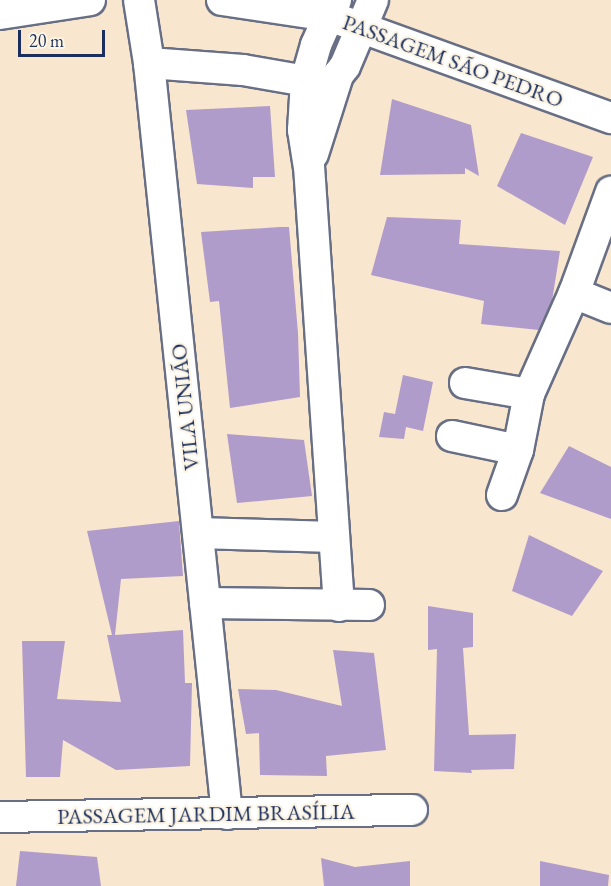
<!DOCTYPE html>
<meta charset="utf-8">
<style>
body{margin:0}
#map{position:relative;width:611px;height:886px;overflow:hidden;background:#f8e6ce;font-family:"EB Garamond",serif}
div>[style]{position:absolute}
.building>*{inset:0;background:#b09cca}
.roads{filter:drop-shadow(2px 0 #686f85) drop-shadow(-2px 0 #686f85) drop-shadow(0 2px #686f85) drop-shadow(0 -2px #686f85)}
.minor>*{height:30px;margin:-15px;padding:0 15px;transform-origin:15px;border-radius:15px;background:#fff}
span{translate:-50% -50%;white-space:nowrap;text-align:center;line-height:1.15;-webkit-text-stroke:4.5px #fcf5e5;paint-order:stroke}
.street-label{font-size:22px;color:#1b2f5e}
.scale{position:absolute;left:18px;top:30px;width:87px;height:27px;box-sizing:border-box;border:3px solid #1b2f5e;border-top:0;padding-left:8px;font-size:18px;line-height:21px;white-space:nowrap;color:#1b2f5e;-webkit-text-stroke:4px #fcf5e5;paint-order:stroke}
</style>
<div id="map">
<div class="building">
<div style="clip-path:polygon(392px 99px,471px 125px,479px 176px,465px 168px,465px 174px,380px 175px)"></div>
<div style="clip-path:polygon(270px 106px,275px 177px,253px 177px,253px 188px,197px 184px,186px 110px)"></div>
<div style="clip-path:polygon(521px 133px,593px 157px,565px 225px,497px 186px)"></div>
<div style="clip-path:polygon(387px 217px,461px 220px,459px 244px,560px 251px,552px 301px,539px 330px,481px 324px,484px 301px,371px 275px)"></div>
<div style="clip-path:polygon(280px 227px,289px 227px,298px 333px,300px 397px,230px 408px,219px 301px,210px 302px,201px 232px)"></div>
<div style="clip-path:polygon(403px 375px,433px 382px,423px 431px,406px 427px,404px 439px,379px 437px,384px 412px,395px 414px)"></div>
<div style="clip-path:polygon(227px 434px,304px 440px,312px 496px,237px 503px)"></div>
<div style="clip-path:polygon(569px 446px,611px 467px,611px 519px,540px 493px)"></div>
<div style="clip-path:polygon(179px 521px,183px 576px,121px 579px,115px 635px,183px 630px,185px 683px,192px 683px,190px 766px,116px 770px,63px 740px,60px 777px,26px 777px,22px 641px,65px 641px,57px 699px,121px 702px,107px 635px,112px 635px,87px 531px)"></div>
<div style="clip-path:polygon(529px 535px,603px 571px,572px 616px,512px 591px)"></div>
<div style="clip-path:polygon(428px 606px,473px 613px,473px 647px,463px 648px,469px 735px,516px 734px,514px 769px,471px 770px,472px 773px,434px 771px,437px 649px,428px 650px)"></div>
<div style="clip-path:polygon(333px 650px,374px 653px,386px 750px,326px 756px,327px 776px,260px 775px,259px 733px,246px 734px,238px 689px,276px 690px,342px 706px)"></div>
<div style="clip-path:polygon(20px 851px,97px 857px,101px 886px,16px 886px)"></div>
<div style="clip-path:polygon(321px 858px,355px 867px,410px 861px,410px 886px,324px 886px)"></div>
<div style="clip-path:polygon(540px 861px,609px 875px,608px 886px,540px 886px)"></div>
</div>
<div class="roads">
<div class="minor">
<div style="left:139px;top:0;width:64px;rotate:81deg"></div>
<div style="left:149px;top:63px;width:755px;rotate:84.07deg"></div>
<div style="left:222px;top:0;width:108px;rotate:8.5deg"></div>
<div style="left:329px;top:16px;width:300px;rotate:19.9deg"></div>
<div style="left:336px;top:0;width:49px;rotate:114deg"></div>
<div style="left:316px;top:45px;width:37px;rotate:106deg"></div>
<div style="left:306px;top:81px;width:49px;rotate:93.5deg"></div>
<div style="left:303px;top:130px;width:36px;rotate:81deg"></div>
<div style="left:309px;top:166px;width:441px;rotate:86.1deg"></div>
<div style="left:0;top:14px;width:91px;rotate:-8.8deg"></div>
<div style="left:149px;top:63px;width:94px;rotate:4.3deg"></div>
<div style="left:243px;top:70px;width:64px;rotate:9.9deg"></div>
<div style="left:313px;top:154px;width:83px;rotate:-72.4deg"></div>
<div style="left:338px;top:75px;width:11px;rotate:-52deg"></div>
<div style="left:345px;top:66px;width:72px;rotate:-67deg"></div>
<div style="left:574px;top:293px;width:40px;rotate:22deg"></div>
<div style="left:465px;top:383px;width:65px;rotate:9.8deg"></div>
<div style="left:452px;top:436px;width:67px;rotate:12deg"></div>
<div style="left:502px;top:495px;width:48px;rotate:-70.4deg"></div>
<div style="left:518px;top:450px;width:57px;rotate:-78.9deg"></div>
<div style="left:529px;top:394px;width:111px;rotate:-66deg"></div>
<div style="left:574px;top:293px;width:108px;rotate:-69.9deg"></div>
<div style="left:198px;top:533px;width:136px;rotate:1.7deg"></div>
<div style="left:205px;top:603px;width:164px;rotate:0.7deg"></div>
<div style="left:0;top:817px;width:412px;rotate:-1deg"></div>
</div>
</div>
<div class="street-label">
<span style="left:453px;top:61px;rotate:20deg">PASSAGEM SÃO PEDRO</span>
<span style="left:185px;top:407px;rotate:-96deg">VILA UNIÃO</span>
<span style="left:206px;top:814px;rotate:-1deg">PASSAGEM JARDIM BRASÍLIA</span>
</div>
<div class="scale">20 m</div>
</div>
